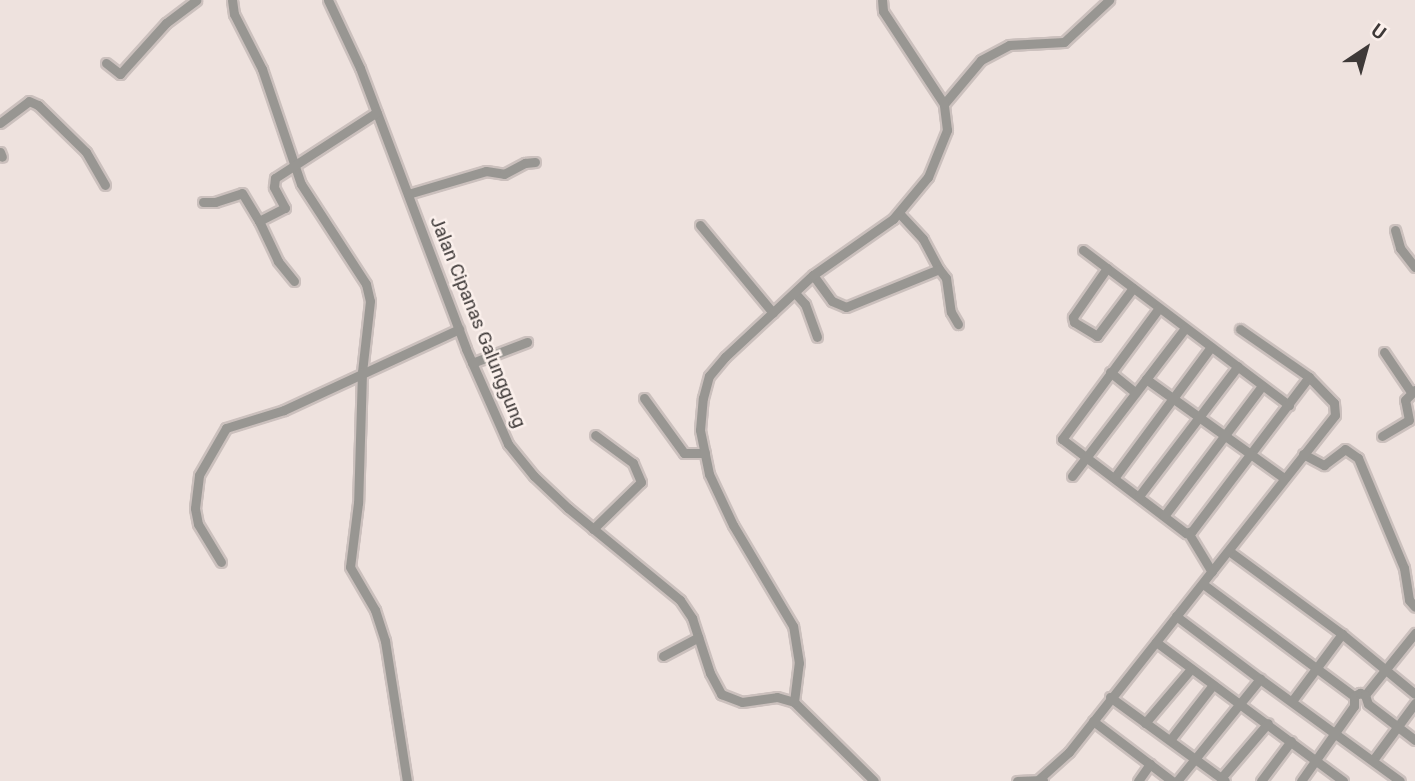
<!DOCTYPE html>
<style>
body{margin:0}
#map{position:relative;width:1415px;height:781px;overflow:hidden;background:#eee2de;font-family:Roboto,sans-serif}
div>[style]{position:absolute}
.roads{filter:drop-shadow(2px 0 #cbc0bd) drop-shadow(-2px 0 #cbc0bd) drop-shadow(0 2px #cbc0bd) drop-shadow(0 -2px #cbc0bd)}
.minor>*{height:9px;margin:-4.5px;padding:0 4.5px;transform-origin:4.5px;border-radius:4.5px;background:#989692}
span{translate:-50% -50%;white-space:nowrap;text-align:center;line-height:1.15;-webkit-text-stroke:5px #fbf0ec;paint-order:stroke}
.street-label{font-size:19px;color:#3e3938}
.north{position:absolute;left:1331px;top:14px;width:70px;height:70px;-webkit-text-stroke:5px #fbf0ec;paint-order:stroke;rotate:36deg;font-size:19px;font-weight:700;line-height:28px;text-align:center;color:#3e3938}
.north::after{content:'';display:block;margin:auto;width:24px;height:32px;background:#3e3938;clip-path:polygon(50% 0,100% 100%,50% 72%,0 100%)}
</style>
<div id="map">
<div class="roads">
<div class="minor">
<div style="left:232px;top:0;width:14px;rotate:82deg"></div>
<div style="left:234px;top:14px;width:62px;rotate:63deg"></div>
<div style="left:262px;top:69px;width:121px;rotate:71.3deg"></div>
<div style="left:301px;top:184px;width:119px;rotate:57deg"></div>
<div style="left:366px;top:284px;width:17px;rotate:77deg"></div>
<div style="left:370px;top:301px;width:71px;rotate:96.4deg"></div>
<div style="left:362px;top:372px;width:131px;rotate:91.7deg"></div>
<div style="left:358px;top:503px;width:64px;rotate:97.1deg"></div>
<div style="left:350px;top:567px;width:50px;rotate:59.8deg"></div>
<div style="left:375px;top:610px;width:33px;rotate:72deg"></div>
<div style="left:385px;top:641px;width:142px;rotate:81.1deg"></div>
<div style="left:328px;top:0;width:75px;rotate:64.8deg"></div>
<div style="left:360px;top:68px;width:300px;rotate:69.3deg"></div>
<div style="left:466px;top:349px;width:104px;rotate:66.1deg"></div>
<div style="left:508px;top:444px;width:41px;rotate:50.9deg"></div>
<div style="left:534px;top:476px;width:47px;rotate:43.3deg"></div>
<div style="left:568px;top:508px;width:145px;rotate:39.4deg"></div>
<div style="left:680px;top:600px;width:22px;rotate:56deg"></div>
<div style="left:692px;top:618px;width:58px;rotate:71.9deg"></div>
<div style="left:710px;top:673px;width:24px;rotate:62deg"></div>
<div style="left:721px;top:694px;width:22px;rotate:21deg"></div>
<div style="left:742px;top:702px;width:35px;rotate:-8deg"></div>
<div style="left:777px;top:697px;width:18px;rotate:16deg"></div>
<div style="left:794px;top:702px;width:112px;rotate:44.6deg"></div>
<div style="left:106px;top:63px;width:18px;rotate:38deg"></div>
<div style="left:120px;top:74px;width:69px;rotate:-48deg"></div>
<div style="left:166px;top:23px;width:38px;rotate:-37deg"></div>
<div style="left:944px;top:104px;width:57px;rotate:-49.9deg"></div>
<div style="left:981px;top:60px;width:32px;rotate:-28deg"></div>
<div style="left:1009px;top:45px;width:55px;rotate:-3.1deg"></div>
<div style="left:1064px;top:42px;width:62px;rotate:-43deg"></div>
<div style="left:0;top:123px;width:36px;rotate:-37deg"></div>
<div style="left:29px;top:101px;width:10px;rotate:24deg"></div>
<div style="left:38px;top:105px;width:67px;rotate:44.4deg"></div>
<div style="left:86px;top:152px;width:38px;rotate:60deg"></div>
<div style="left:0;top:152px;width:5px;rotate:68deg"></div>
<div style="left:408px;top:194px;width:81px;rotate:-16.4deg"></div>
<div style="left:486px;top:171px;width:18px;rotate:9deg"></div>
<div style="left:504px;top:174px;width:24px;rotate:-28deg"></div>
<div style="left:525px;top:163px;width:10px;rotate:-6deg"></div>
<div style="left:203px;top:202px;width:12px"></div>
<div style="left:215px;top:202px;width:28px;rotate:-18deg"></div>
<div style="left:242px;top:193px;width:33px;rotate:59deg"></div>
<div style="left:899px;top:213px;width:35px;rotate:47deg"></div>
<div style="left:923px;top:239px;width:34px;rotate:62deg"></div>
<div style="left:700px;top:225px;width:114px;rotate:50.3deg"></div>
<div style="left:1395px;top:230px;width:19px;rotate:74deg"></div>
<div style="left:1400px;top:248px;width:24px;rotate:52deg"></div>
<div style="left:1083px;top:250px;width:258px;rotate:37deg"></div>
<div style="left:1107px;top:268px;width:60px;rotate:124.8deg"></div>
<div style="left:1073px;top:317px;width:5px;rotate:79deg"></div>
<div style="left:1074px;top:322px;width:27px;rotate:31deg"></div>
<div style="left:1097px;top:336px;width:60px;rotate:-53.1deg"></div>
<div style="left:813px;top:275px;width:32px;rotate:54deg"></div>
<div style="left:832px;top:301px;width:15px;rotate:23deg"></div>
<div style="left:846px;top:307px;width:100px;rotate:-22.2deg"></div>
<div style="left:939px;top:269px;width:11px;rotate:52deg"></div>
<div style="left:946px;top:278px;width:34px;rotate:82deg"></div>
<div style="left:951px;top:312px;width:14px;rotate:60deg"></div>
<div style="left:294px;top:281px;width:26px;rotate:-129deg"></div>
<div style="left:278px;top:261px;width:44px;rotate:-115.4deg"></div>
<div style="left:259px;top:221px;width:29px;rotate:-27deg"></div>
<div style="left:285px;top:208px;width:24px;rotate:-118deg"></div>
<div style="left:274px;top:187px;width:9px;rotate:-84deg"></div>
<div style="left:275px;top:178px;width:121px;rotate:-32.9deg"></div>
<div style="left:795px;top:293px;width:15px;rotate:48deg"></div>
<div style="left:805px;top:304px;width:35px;rotate:70deg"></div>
<div style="left:1159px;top:308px;width:163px;rotate:126.5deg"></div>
<div style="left:1062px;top:439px;width:156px;rotate:37.2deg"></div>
<div style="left:1186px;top:533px;width:6px;rotate:-18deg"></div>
<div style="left:1192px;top:531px;width:193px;rotate:-52.8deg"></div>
<div style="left:1384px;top:352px;width:48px;rotate:56deg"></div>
<div style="left:472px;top:363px;width:59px;rotate:-20.9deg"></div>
<div style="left:1110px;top:372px;width:33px;rotate:39deg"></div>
<div style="left:1146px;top:379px;width:170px;rotate:35.7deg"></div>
<div style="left:644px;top:398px;width:68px;rotate:54deg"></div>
<div style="left:684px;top:453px;width:21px"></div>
<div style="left:1382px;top:436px;width:31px;rotate:-31deg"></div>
<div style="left:1409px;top:420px;width:20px;rotate:-101deg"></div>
<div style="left:1405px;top:400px;width:14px;rotate:-45deg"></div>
<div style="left:1303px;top:454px;width:24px;rotate:28deg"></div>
<div style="left:1324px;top:465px;width:26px;rotate:-37deg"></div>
<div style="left:1345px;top:449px;width:16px;rotate:35deg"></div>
<div style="left:1358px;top:458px;width:119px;rotate:67.3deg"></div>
<div style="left:1404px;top:568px;width:32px;rotate:81deg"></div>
<div style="left:1409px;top:600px;width:9px;rotate:49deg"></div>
<div style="left:1072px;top:476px;width:186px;rotate:-52.6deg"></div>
<div style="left:1114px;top:478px;width:163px;rotate:-53.5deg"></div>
<div style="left:1139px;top:496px;width:163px;rotate:-52.7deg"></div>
<div style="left:1164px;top:516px;width:163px;rotate:-53deg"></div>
<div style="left:593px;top:529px;width:67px;rotate:-44.4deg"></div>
<div style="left:641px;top:482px;width:21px;rotate:-113deg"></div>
<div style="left:633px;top:463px;width:47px;rotate:-143.6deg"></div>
<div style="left:1189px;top:534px;width:44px;rotate:58.8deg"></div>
<div style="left:1229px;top:551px;width:140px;rotate:36.3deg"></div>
<div style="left:1342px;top:634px;width:94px;rotate:39.4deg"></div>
<div style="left:221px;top:562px;width:44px;rotate:-121.2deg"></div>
<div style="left:198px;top:524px;width:16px;rotate:-101deg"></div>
<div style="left:195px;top:508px;width:33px;rotate:-83deg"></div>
<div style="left:199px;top:475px;width:54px;rotate:-60.1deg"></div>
<div style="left:226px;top:428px;width:61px;rotate:-17.2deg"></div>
<div style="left:284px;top:410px;width:193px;rotate:-24.8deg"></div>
<div style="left:1203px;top:584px;width:188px;rotate:36.6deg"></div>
<div style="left:1176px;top:616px;width:105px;rotate:36.9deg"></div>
<div style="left:1156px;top:642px;width:233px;rotate:36.6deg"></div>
<div style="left:663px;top:656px;width:40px;rotate:-28deg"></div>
<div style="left:1365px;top:695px;width:80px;rotate:-51.1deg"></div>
<div style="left:1110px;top:697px;width:142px;rotate:36.1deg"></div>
<div style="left:1292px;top:701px;width:84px;rotate:-53.3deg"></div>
<div style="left:794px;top:702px;width:39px;rotate:-83deg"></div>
<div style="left:799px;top:663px;width:37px;rotate:-99deg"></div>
<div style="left:793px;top:626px;width:117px;rotate:-120.7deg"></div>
<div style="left:733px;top:525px;width:56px;rotate:-115.2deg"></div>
<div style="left:709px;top:474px;width:45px;rotate:-101.6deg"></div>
<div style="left:700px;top:430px;width:32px;rotate:-85deg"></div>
<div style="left:703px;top:398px;width:23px;rotate:-75deg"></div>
<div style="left:709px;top:376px;width:25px;rotate:-50deg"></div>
<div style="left:725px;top:357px;width:120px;rotate:-43deg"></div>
<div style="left:813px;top:275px;width:98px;rotate:-35deg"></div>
<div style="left:893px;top:219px;width:55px;rotate:-50.2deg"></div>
<div style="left:928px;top:177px;width:51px;rotate:-68deg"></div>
<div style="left:947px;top:130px;width:26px;rotate:-97deg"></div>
<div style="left:944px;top:104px;width:111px;rotate:-123.3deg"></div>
<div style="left:883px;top:11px;width:11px;rotate:-95deg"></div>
<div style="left:1093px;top:721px;width:99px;rotate:37.2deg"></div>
<div style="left:1145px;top:723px;width:71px;rotate:-49.6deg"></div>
<div style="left:1170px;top:740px;width:70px;rotate:-52deg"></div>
<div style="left:1373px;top:760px;width:71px;rotate:-53.6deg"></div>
<div style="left:1221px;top:778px;width:72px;rotate:-49.5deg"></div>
<div style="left:1039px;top:779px;width:40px;rotate:-42deg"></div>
<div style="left:1069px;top:752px;width:429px;rotate:-51.7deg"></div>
<div style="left:1335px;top:415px;width:12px;rotate:-95deg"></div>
<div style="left:1334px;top:403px;width:36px;rotate:-134deg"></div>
<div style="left:1309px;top:377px;width:84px;rotate:-145.2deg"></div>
<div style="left:1017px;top:781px;width:26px;rotate:-2deg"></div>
<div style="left:1138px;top:781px;width:21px;rotate:-55deg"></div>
<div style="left:1177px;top:781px;width:132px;rotate:-50.9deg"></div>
<div style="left:1260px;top:679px;width:173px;rotate:36.1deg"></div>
<div style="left:1261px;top:781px;width:50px;rotate:-53.1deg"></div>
<div style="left:1301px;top:781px;width:92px;rotate:-54.8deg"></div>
<div style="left:1354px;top:706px;width:10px;rotate:-90deg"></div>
<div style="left:1354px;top:696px;width:7px;rotate:-27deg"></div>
<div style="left:1360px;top:693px;width:5px;rotate:22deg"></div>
<div style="left:1365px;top:695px;width:9px;rotate:72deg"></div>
<div style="left:1368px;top:704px;width:59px;rotate:37.5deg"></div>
</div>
</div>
<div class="street-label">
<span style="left:478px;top:322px;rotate:68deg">Jalan Cipanas Galunggung</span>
</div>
<div class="north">U</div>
</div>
